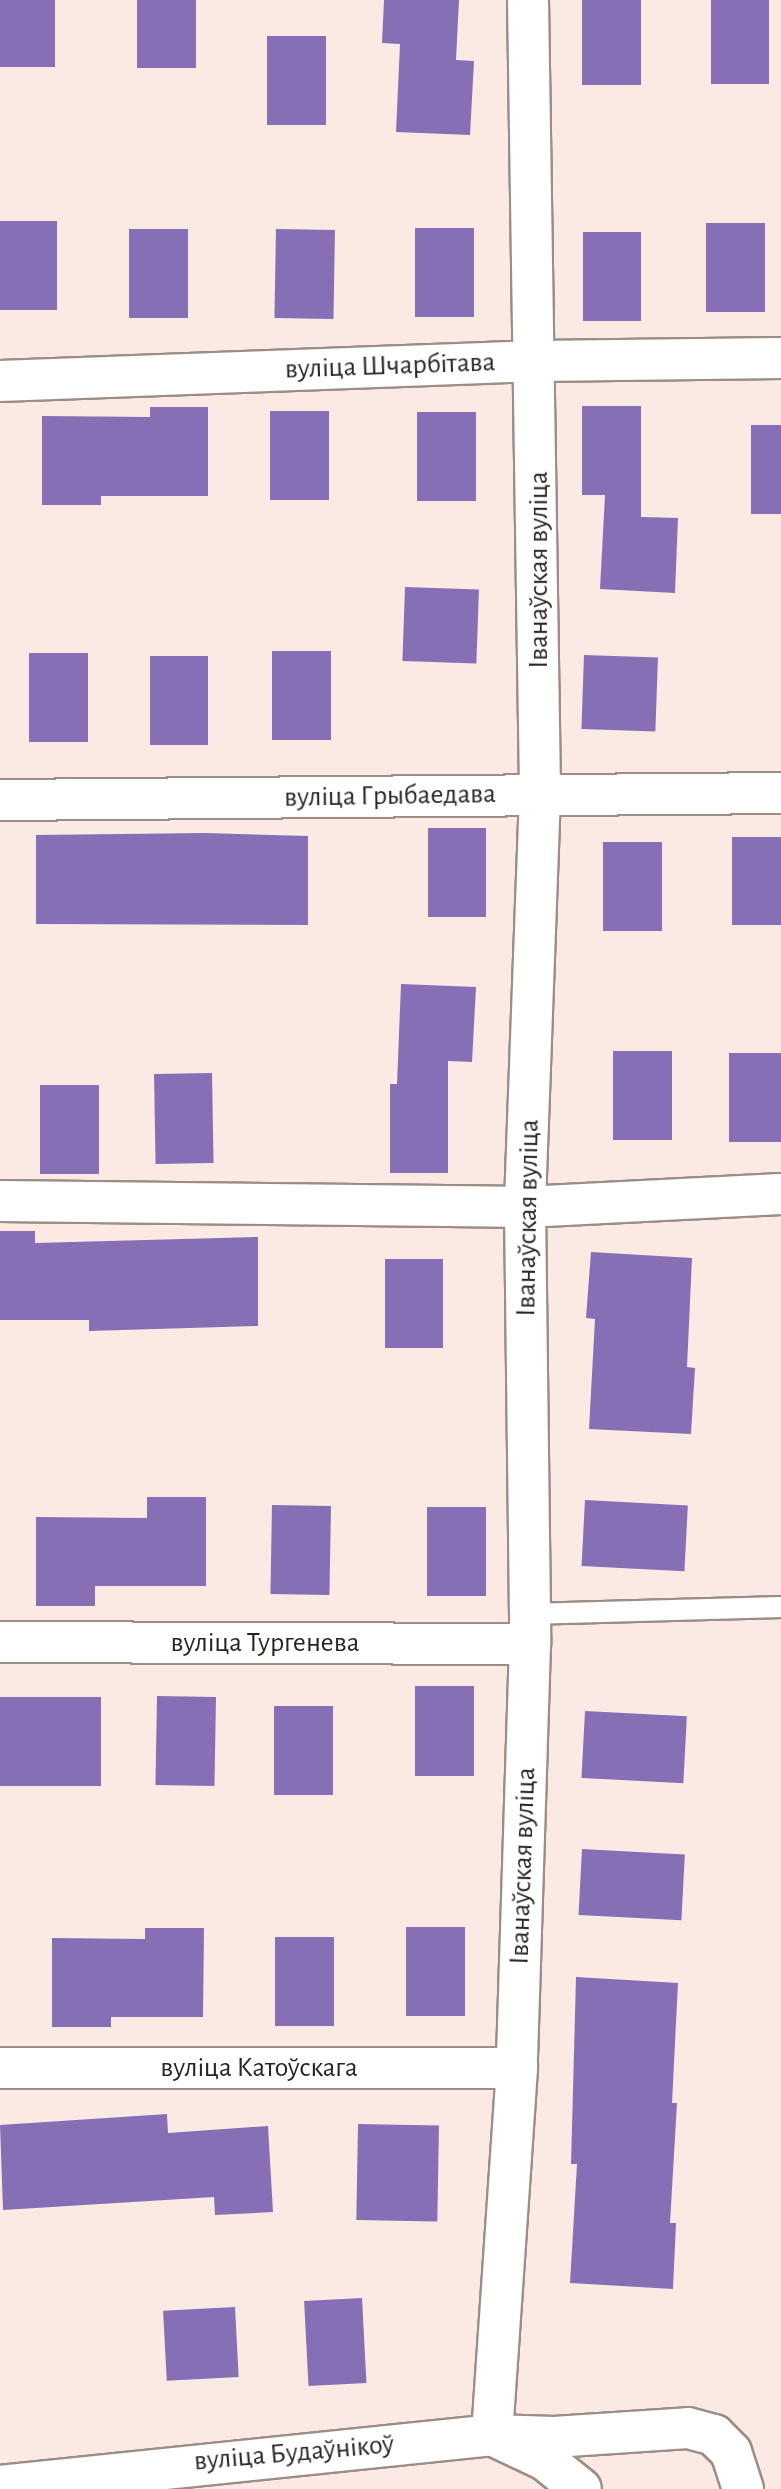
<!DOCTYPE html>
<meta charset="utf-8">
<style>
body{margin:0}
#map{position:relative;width:781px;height:2489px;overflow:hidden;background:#faeae3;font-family:"Alegreya Sans",sans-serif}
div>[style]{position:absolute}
.building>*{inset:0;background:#876fb6;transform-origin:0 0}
.roads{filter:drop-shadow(2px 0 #9c8e87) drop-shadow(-2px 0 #9c8e87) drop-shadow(0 2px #9c8e87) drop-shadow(0 -2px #9c8e87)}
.service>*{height:20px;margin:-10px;padding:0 10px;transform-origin:10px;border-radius:10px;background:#fff}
.minor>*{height:40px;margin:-20px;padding:0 20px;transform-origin:20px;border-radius:20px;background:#fff}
span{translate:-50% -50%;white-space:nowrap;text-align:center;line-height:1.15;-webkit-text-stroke:7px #fff;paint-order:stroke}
.street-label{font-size:28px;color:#292421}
</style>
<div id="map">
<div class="building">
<div style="left:0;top:0;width:55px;height:67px"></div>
<div style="left:137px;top:0;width:59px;height:68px"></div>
<div style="clip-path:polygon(384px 0,459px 0,456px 60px,474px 61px,470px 135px,396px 132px,400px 44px,382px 43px)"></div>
<div style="left:582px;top:0;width:59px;height:85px"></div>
<div style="left:711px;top:0;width:58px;height:84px"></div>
<div style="left:267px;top:36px;width:59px;height:89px"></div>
<div style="left:0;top:221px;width:57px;height:89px"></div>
<div style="left:706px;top:223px;width:59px;height:89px"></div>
<div style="left:474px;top:228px;width:89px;height:59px;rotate:90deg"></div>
<div style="left:129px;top:229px;width:59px;height:89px"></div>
<div style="left:276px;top:229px;width:59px;height:89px;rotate:1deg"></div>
<div style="left:641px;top:232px;width:89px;height:58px;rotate:90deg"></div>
<div style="clip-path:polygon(582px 406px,641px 406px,641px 517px,678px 518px,675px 593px,600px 589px,605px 495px,582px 495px)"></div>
<div style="clip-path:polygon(150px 407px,208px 407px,208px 496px,101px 496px,101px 505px,42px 505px,42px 416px,150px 417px)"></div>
<div style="left:270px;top:411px;width:59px;height:89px"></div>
<div style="left:417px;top:412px;width:59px;height:89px"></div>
<div style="left:751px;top:425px;width:30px;height:89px"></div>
<div style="left:405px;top:587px;width:74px;height:74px;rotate:2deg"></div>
<div style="left:272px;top:651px;width:59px;height:89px"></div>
<div style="left:29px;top:653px;width:59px;height:89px"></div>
<div style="left:584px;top:655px;width:74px;height:74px;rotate:2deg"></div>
<div style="left:208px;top:656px;width:89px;height:58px;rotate:90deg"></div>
<div style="left:428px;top:828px;width:58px;height:89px"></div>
<div style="clip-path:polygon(205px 833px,308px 836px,308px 925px,36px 924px,36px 835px)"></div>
<div style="left:732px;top:837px;width:49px;height:88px"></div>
<div style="left:603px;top:842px;width:59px;height:89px"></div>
<div style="clip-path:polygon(401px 984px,476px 987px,472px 1062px,448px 1061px,448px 1173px,390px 1173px,390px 1084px,397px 1084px)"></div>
<div style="left:613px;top:1051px;width:59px;height:89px"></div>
<div style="left:729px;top:1053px;width:52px;height:89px"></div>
<div style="left:212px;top:1073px;width:90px;height:58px;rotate:89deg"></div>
<div style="left:40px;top:1085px;width:59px;height:89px"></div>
<div style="clip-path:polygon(0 1231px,35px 1231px,35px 1243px,258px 1237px,258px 1326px,89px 1331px,89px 1320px,0 1320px)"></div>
<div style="clip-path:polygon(591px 1252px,692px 1258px,687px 1367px,695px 1368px,691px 1434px,589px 1429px,595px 1319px,586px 1318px)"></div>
<div style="left:385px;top:1259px;width:58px;height:89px"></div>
<div style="clip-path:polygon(147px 1497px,206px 1497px,206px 1586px,95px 1586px,95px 1606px,36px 1606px,36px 1517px,147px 1518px)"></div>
<div style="left:585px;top:1500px;width:103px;height:66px;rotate:3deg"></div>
<div style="left:272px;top:1505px;width:59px;height:89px;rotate:1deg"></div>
<div style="left:427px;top:1507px;width:59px;height:89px"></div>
<div style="left:474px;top:1686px;width:90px;height:59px;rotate:90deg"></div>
<div style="left:101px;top:1697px;width:89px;height:101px;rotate:90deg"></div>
<div style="left:216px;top:1697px;width:89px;height:59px;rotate:91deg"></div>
<div style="left:274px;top:1706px;width:59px;height:89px"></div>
<div style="left:585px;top:1711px;width:102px;height:67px;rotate:3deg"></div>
<div style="left:582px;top:1849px;width:103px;height:66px;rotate:3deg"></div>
<div style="left:406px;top:1927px;width:59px;height:89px"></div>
<div style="clip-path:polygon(145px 1928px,204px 1928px,203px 2017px,111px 2017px,111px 2027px,52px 2027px,52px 1938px,145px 1939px)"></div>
<div style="left:275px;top:1937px;width:59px;height:89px"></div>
<div style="clip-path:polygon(576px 1977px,678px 1983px,672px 2103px,677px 2103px,670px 2223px,676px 2223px,673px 2289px,570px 2283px,577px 2164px,571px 2164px)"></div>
<div style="clip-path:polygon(167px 2114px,168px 2133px,268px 2126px,273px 2212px,215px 2215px,214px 2197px,3px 2210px,0 2125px)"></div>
<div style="left:358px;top:2124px;width:81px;height:96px;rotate:1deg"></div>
<div style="left:362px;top:2298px;width:85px;height:58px;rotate:87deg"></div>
<div style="left:235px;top:2307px;width:70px;height:72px;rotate:87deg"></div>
</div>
<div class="roads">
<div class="service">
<div style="left:529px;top:1614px;width:252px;rotate:-1.6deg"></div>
</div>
<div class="minor">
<div style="left:528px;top:0;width:794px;rotate:89.13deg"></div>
<div style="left:540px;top:794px;width:413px;rotate:92.1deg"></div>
<div style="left:525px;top:1207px;width:437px;rotate:89.3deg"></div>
<div style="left:530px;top:1644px;width:424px;rotate:91.8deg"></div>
<div style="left:517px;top:2068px;width:368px;rotate:93.9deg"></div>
<div style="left:492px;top:2435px;width:62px;rotate:1.8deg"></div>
<div style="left:554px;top:2437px;width:134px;rotate:-3.8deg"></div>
<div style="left:688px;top:2428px;width:27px;rotate:15deg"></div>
<div style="left:714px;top:2435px;width:24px;rotate:45deg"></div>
<div style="left:731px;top:2452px;width:39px;rotate:72deg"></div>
<div style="left:0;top:381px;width:537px;rotate:-2.13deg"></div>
<div style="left:537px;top:361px;width:244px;rotate:-0.7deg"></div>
<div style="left:0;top:800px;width:781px;rotate:-0.51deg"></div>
<div style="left:0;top:1201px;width:525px;rotate:0.65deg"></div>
<div style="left:525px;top:1207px;width:256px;rotate:-2.9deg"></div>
<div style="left:0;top:1642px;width:530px;rotate:0.22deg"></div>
<div style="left:0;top:2068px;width:517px"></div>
<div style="left:0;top:2486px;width:495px;rotate:-5.9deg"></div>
<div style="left:492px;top:2435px;width:59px;rotate:25.3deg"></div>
<div style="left:545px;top:2460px;width:46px;rotate:38.9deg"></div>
</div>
</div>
<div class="street-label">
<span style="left:390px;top:366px;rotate:-2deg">вуліца Шчарбітава</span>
<span style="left:539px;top:570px;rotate:-90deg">Іванаўская вуліца</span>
<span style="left:390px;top:796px;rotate:-1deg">вуліца Грыбаедава</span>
<span style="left:528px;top:1218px;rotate:-89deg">Іванаўская вуліца</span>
<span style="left:265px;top:1643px">вуліца Тургенева</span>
<span style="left:523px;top:1866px;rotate:-88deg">Іванаўская вуліца</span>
<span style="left:259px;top:2068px">вуліца Катоўскага</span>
<span style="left:294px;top:2453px;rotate:-5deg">вуліца Будаўнікоў</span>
</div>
</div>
